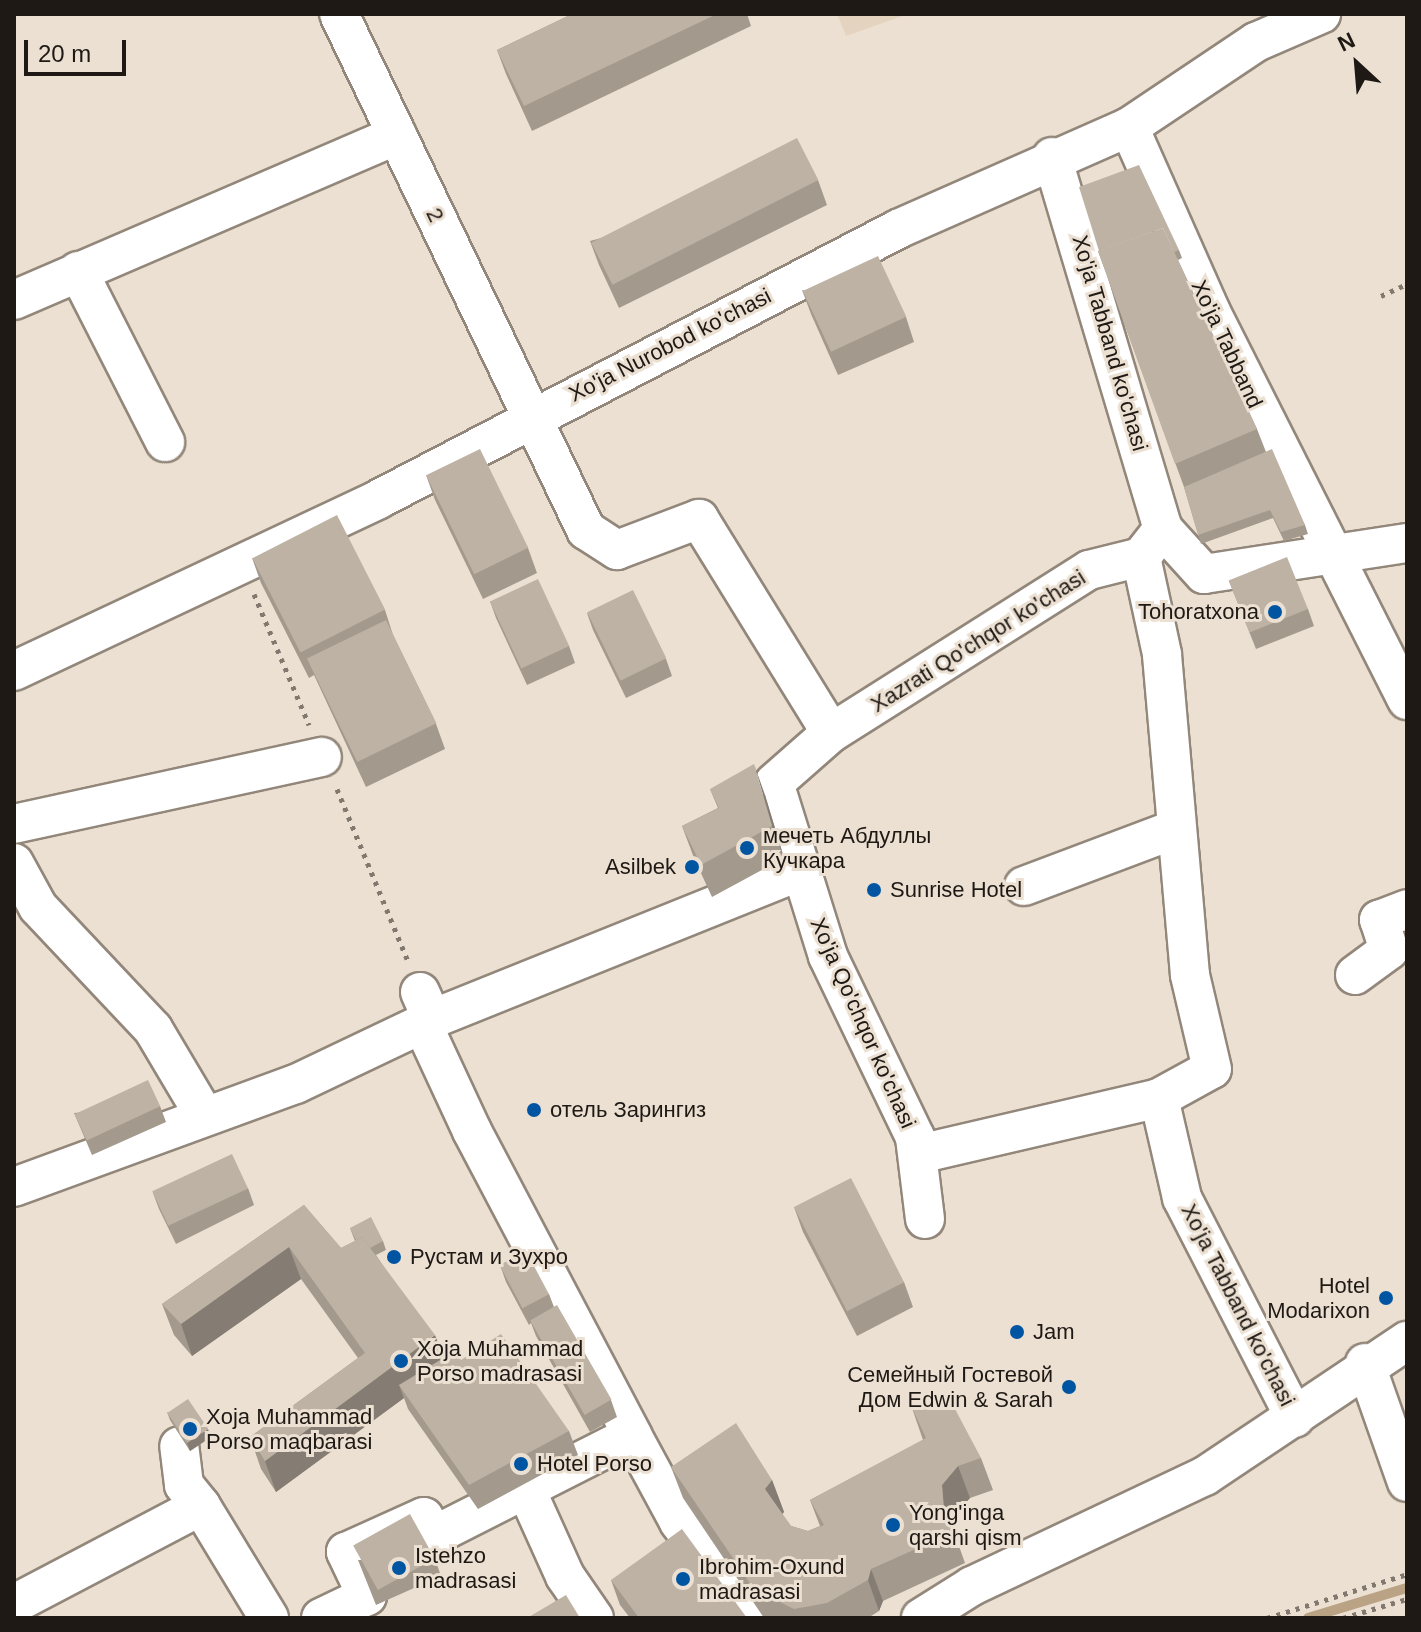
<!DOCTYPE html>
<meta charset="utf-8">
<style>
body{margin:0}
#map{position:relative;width:1421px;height:1632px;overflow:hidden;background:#ece0d2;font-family:Arial,sans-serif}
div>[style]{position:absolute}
.built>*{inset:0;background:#e4d3bf}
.stream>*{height:10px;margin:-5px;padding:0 5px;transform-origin:5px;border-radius:5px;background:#baa284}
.path>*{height:5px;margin-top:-2.5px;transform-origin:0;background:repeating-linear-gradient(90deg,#81786f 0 4px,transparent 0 10px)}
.roads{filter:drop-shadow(2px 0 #92877a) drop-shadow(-2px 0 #92877a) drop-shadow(0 2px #92877a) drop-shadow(0 -2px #92877a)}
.minor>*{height:38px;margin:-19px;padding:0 19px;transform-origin:19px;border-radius:19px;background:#fff}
.wall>*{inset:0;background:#a3998d}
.shaded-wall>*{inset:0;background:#857d73}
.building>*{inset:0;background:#beb2a4;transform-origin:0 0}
.dots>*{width:22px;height:22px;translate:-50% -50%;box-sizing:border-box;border:4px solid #ece0d2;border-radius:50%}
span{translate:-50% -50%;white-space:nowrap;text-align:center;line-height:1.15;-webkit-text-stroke:6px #ece0d2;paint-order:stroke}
.street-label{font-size:22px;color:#1e1914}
.poi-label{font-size:22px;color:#1e1914}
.right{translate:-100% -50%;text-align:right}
.left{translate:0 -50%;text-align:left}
.frame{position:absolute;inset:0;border:16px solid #1e1914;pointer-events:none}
.north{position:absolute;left:1317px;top:24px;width:80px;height:80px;-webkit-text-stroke:6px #ece0d2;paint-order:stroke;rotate:334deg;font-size:22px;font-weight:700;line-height:32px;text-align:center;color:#1e1914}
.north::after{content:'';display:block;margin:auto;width:28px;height:36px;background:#1e1914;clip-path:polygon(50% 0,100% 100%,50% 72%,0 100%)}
.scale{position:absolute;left:24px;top:40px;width:102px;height:36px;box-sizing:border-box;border:4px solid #1e1914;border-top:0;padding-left:10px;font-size:24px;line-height:28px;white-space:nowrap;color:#1e1914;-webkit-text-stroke:6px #ece0d2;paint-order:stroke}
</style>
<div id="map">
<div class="built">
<div style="clip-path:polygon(837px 14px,908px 14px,846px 36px)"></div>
</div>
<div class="stream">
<div style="left:1308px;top:1618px;width:103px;rotate:-16.9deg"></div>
</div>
<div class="path">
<div style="left:1381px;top:296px;width:29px;rotate:-25deg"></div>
<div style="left:254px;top:594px;width:142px;rotate:67.2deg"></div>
<div style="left:337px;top:789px;width:186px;rotate:67.6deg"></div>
<div style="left:1267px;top:1618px;width:147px;rotate:-17.4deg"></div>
<div style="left:1343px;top:1618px;width:67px;rotate:-16.5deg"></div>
</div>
<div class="roads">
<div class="minor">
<div style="left:339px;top:14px;width:572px;rotate:64.42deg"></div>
<div style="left:586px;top:530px;width:37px;rotate:33deg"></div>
<div style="left:617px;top:550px;width:88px;rotate:-20.7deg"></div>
<div style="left:699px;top:519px;width:251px;rotate:58.3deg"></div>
<div style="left:1129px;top:127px;width:200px;rotate:66.1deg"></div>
<div style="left:1210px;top:310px;width:437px;rotate:63.2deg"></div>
<div style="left:1052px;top:157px;width:388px;rotate:73.4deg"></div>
<div style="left:1163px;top:529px;width:61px;rotate:47.7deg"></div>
<div style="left:1204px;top:574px;width:205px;rotate:-8.7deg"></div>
<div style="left:78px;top:271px;width:192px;rotate:63deg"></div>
<div style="left:14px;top:300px;width:417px;rotate:-23.3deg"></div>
<div style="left:14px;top:671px;width:403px;rotate:-25.2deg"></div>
<div style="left:379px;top:499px;width:585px;rotate:-27.48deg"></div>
<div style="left:898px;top:229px;width:253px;rotate:-23.8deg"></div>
<div style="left:1129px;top:127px;width:153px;rotate:-33.8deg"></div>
<div style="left:1256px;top:42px;width:71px;rotate:-23.3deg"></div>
<div style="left:14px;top:824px;width:315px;rotate:-12.3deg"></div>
<div style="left:14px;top:863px;width:50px;rotate:61.4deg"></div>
<div style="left:38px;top:907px;width:168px;rotate:46.7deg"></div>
<div style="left:153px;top:1029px;width:100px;rotate:59.3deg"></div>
<div style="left:1024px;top:886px;width:162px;rotate:-20.6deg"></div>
<div style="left:1355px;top:975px;width:42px;rotate:-36.3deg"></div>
<div style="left:1389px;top:950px;width:32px;rotate:-108deg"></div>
<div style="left:1379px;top:920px;width:30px;rotate:-21deg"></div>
<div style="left:420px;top:992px;width:30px;rotate:66deg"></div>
<div style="left:432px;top:1019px;width:16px;rotate:108deg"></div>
<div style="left:427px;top:1034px;width:107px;rotate:65.1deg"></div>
<div style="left:472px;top:1131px;width:344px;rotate:62.2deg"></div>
<div style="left:1159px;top:1098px;width:103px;rotate:77deg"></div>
<div style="left:1182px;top:1198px;width:247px;rotate:62.8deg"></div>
<div style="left:919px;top:1154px;width:246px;rotate:-13.1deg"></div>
<div style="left:1159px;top:1098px;width:60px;rotate:-28.7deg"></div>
<div style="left:1212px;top:1069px;width:97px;rotate:-103.2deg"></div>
<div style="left:1190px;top:975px;width:322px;rotate:-95deg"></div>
<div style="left:1162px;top:654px;width:99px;rotate:-102.2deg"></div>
<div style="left:14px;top:1187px;width:300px;rotate:-20.1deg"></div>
<div style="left:296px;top:1084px;width:151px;rotate:-25.5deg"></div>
<div style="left:432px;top:1019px;width:397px;rotate:-21.9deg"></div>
<div style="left:925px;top:1219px;width:83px;rotate:-97deg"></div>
<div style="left:915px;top:1137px;width:201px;rotate:-115.7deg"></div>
<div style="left:828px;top:956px;width:181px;rotate:-107.3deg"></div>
<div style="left:774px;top:783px;width:76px;rotate:-41.3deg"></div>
<div style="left:831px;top:733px;width:305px;rotate:-32.3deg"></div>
<div style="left:1089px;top:570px;width:54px;rotate:-14deg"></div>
<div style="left:1141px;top:557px;width:36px;rotate:-52deg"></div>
<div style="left:1365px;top:1363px;width:126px;rotate:70.6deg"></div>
<div style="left:528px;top:1494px;width:90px;rotate:65.7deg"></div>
<div style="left:565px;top:1576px;width:51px;rotate:55.4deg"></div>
<div style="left:201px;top:1506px;width:131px;rotate:58.7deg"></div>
<div style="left:14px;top:1604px;width:211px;rotate:-27.7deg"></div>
<div style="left:201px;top:1506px;width:27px;rotate:-129deg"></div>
<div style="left:184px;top:1485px;width:39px;rotate:-97deg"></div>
<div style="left:321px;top:1618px;width:51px;rotate:-25.6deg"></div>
<div style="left:367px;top:1596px;width:49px;rotate:-115.5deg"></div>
<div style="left:346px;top:1552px;width:85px;rotate:-24.2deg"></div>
<div style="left:424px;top:1517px;width:21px;rotate:65deg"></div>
<div style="left:433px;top:1536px;width:223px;rotate:-26.9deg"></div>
<div style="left:632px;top:1435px;width:99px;rotate:61.6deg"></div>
<div style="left:679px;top:1522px;width:120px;rotate:53.1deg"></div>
<div style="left:921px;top:1618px;width:60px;rotate:-32.1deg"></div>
<div style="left:972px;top:1586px;width:258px;rotate:-25.3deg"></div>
<div style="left:1205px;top:1476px;width:243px;rotate:-33.8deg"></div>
</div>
</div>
<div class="wall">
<div style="clip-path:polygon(572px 14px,747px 14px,751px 26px,532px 131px,506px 74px,497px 50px)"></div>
<div style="clip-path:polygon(818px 180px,827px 205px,619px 308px,599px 265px,590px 241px)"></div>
<div style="clip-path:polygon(1179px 250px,1182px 258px,1178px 260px,1257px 429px,1266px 452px,1305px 525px,1308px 534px,1284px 541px,1273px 518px,1201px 544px,1184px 487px,1098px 251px)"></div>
<div style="clip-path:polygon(802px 290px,906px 317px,914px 342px,838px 375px,811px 314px)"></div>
<div style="clip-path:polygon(426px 475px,528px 548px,537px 573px,483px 599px,435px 500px)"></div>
<div style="clip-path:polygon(252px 558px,385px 610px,393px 635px,436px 724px,445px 749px,366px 787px,314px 675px,309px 678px,261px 583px)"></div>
<div style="clip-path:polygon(1229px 581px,1308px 609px,1314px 626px,1256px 649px)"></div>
<div style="clip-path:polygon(490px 601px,569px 646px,575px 663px,527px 685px,496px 618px)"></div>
<div style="clip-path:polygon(587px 613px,666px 659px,672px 676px,626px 698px,593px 630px)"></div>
<div style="clip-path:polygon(710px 789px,765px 795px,784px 858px,712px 897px,694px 858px,682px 826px,718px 808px)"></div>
<div style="clip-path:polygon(160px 1106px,166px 1122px,92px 1155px,74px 1113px)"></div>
<div style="clip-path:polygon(248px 1188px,254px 1205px,176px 1244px,159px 1209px,153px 1193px)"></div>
<div style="clip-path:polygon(304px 1205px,341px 1248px,355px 1241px,350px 1228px,383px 1241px,386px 1250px,376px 1255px,444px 1358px,461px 1360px,569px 1431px,578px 1455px,478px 1509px,408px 1409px,404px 1398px,276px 1492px,261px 1469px,250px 1437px,358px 1358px,301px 1279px,192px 1356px,174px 1335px,162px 1304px)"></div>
<div style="clip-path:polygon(794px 1207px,904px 1282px,913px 1307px,857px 1336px,803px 1232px)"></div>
<div style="clip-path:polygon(500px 1265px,549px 1294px,554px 1307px,611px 1400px,617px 1417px,590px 1432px,536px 1336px,531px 1323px,529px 1325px,506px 1282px)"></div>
<div style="clip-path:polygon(912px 1408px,981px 1458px,993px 1490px,970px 1498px,953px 1517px,955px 1535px,965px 1563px,883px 1601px,879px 1611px,868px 1618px,764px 1618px,683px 1498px,671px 1467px,772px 1480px,784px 1512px,782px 1514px,791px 1526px,808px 1531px,820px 1526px,810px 1500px,923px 1440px)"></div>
<div style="clip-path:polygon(167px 1412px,211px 1437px,190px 1451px,170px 1420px)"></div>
<div style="clip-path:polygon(435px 1559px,441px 1576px,376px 1605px,358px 1560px)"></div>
<div style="clip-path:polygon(611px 1580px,747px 1618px,630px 1618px,620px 1605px)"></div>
</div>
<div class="shaded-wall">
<div style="clip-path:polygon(754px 764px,765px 795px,784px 858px,772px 826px)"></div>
<div style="clip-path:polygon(289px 1247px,301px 1279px,192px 1356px,181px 1324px)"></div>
<div style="clip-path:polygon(435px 1335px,447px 1366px,399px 1385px,404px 1398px,276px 1492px,265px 1461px)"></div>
<div style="clip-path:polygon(208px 1429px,211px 1437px,190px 1451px,187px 1443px)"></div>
<div style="clip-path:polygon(958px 1466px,970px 1498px,953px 1517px,955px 1535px,954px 1532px,945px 1522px,942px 1485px)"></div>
<div style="clip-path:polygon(772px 1480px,784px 1512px,777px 1520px,765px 1489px)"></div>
<div style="clip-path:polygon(871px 1569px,883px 1601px,879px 1611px,868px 1580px)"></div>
</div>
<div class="building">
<div style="clip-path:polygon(572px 14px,717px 14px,524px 106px,497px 50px)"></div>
<div style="left:797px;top:138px;width:47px;height:231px;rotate:63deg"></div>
<div style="clip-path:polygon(1139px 165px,1179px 250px,1174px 252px,1163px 228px,1099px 251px,1079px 187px)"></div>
<div style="clip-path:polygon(1163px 228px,1257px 429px,1175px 464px,1098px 251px)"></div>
<div style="left:878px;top:256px;width:67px;height:83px;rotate:65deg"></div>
<div style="left:480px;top:449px;width:110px;height:60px;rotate:64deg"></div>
<div style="clip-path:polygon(1272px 449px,1305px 525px,1281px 532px,1270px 510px,1198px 535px,1184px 487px)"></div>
<div style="left:337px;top:515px;width:106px;height:95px;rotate:63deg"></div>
<div style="left:1287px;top:557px;width:56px;height:63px;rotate:68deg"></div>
<div style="left:538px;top:579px;width:74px;height:53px;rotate:65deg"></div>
<div style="left:633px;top:590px;width:76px;height:51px;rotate:64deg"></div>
<div style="left:386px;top:620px;width:115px;height:88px;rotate:64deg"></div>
<div style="clip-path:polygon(754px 764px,772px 826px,701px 865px,682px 826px,719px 808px,710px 789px)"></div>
<div style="left:148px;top:1080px;width:29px;height:81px;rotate:65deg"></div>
<div style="left:232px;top:1154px;width:38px;height:88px;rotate:65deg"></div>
<div style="left:851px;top:1178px;width:117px;height:64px;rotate:63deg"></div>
<div style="clip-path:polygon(304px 1205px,341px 1248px,362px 1237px,435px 1335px,265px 1461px,250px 1437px,365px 1353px,289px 1247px,181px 1324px,162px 1304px)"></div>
<div style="clip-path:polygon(371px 1217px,383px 1241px,370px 1248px,362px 1237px,356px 1240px,350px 1228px)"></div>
<div style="left:526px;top:1251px;width:49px;height:30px;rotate:62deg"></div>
<div style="left:557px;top:1305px;width:109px;height:31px;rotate:60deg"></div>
<div style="clip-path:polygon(501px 1334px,569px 1431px,469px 1485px,399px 1385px,455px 1351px,461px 1360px)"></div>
<div style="clip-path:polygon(946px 1392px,981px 1458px,958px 1466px,942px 1485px,945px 1522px,954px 1532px,871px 1569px,868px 1580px,827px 1603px,794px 1609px,754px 1589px,671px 1467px,736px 1423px,772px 1480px,765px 1489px,791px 1526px,808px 1531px,824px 1525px,810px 1500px,926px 1438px,912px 1408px)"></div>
<div style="left:188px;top:1399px;width:36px;height:25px;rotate:56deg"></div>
<div style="left:410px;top:1514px;width:51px;height:65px;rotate:61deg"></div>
<div style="clip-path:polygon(682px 1529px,747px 1618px,639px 1618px,611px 1580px)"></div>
<div style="clip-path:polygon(566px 1595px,580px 1618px,527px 1618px)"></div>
</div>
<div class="dots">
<div style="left:1275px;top:612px;background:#0055a3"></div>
<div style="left:747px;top:848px;background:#0055a3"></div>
<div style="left:692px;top:867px;background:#0055a3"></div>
<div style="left:874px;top:890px;background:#0055a3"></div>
<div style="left:534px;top:1110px;background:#0055a3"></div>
<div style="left:394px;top:1257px;background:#0055a3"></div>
<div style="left:1386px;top:1298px;background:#0055a3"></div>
<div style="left:1017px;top:1332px;background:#0055a3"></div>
<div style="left:401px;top:1361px;background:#0055a3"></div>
<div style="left:1069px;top:1387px;background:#0055a3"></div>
<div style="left:190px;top:1429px;background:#0055a3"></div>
<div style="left:521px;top:1464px;background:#0055a3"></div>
<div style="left:893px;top:1525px;background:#0055a3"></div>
<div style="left:399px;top:1568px;background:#0055a3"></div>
<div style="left:683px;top:1579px;background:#0055a3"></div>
</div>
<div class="street-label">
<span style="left:435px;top:215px;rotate:64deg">2</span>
<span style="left:1110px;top:343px;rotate:74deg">Xo'ja Tabband ko'chasi</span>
<span style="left:1227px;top:344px;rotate:65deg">Xo'ja Tabband</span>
<span style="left:670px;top:345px;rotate:-27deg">Xo'ja Nurobod ko'chasi</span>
<span style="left:978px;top:641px;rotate:-32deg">Xazrati Qo'chqor ko'chasi</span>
<span style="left:863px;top:1023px;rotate:66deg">Xo'ja Qo'chqor ko'chasi</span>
<span style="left:1238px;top:1305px;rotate:63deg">Xo'ja Tabband ko'chasi</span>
</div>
<div class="poi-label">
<span class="right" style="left:1259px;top:612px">Tohoratxona</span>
<span class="left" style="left:763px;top:848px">мечеть Абдуллы<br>Кучкара</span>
<span class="right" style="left:676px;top:867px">Asilbek</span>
<span class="left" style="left:890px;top:890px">Sunrise Hotel</span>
<span class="left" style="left:550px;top:1110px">отель Зарингиз</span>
<span class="left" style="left:410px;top:1257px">Рустам и Зухро</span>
<span class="right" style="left:1370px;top:1298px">Hotel<br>Modarixon</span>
<span class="left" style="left:1033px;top:1332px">Jam</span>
<span class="left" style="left:417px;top:1361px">Xoja Muhammad<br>Porso madrasasi</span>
<span class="right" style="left:1053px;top:1387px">Семейный Гостевой<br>Дом Edwin &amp; Sarah</span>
<span class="left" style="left:206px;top:1429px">Xoja Muhammad<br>Porso maqbarasi</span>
<span class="left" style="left:537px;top:1464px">Hotel Porso</span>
<span class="left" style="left:909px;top:1525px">Yong'inga<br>qarshi qism</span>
<span class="left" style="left:415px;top:1568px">Istehzo<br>madrasasi</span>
<span class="left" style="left:699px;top:1579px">Ibrohim-Oxund<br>madrasasi</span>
</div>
<div class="frame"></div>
<div class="north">N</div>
<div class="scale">20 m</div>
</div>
